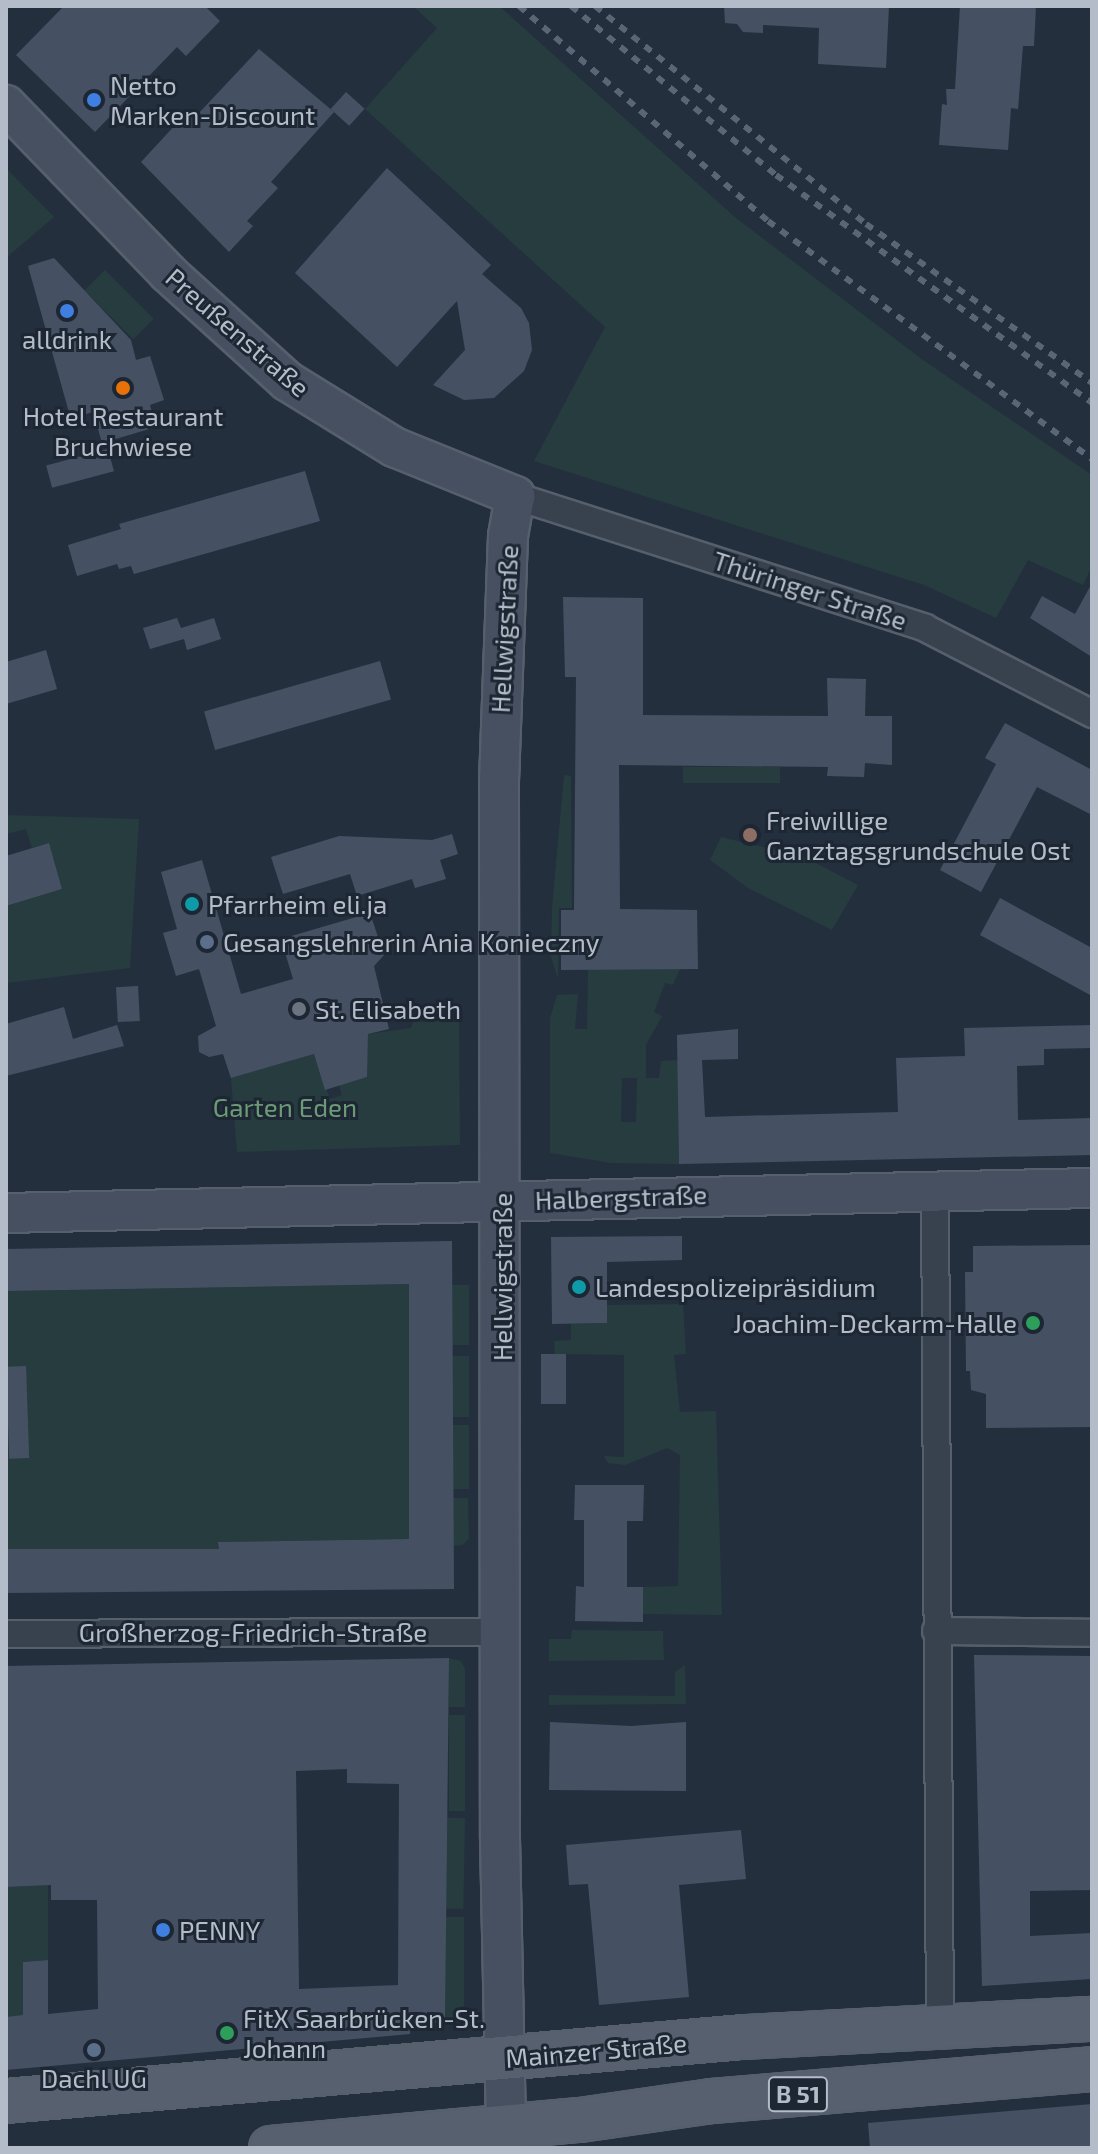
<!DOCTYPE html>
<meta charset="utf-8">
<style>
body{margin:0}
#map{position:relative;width:1098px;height:2154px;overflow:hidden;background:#242f3e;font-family:"Exo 2",sans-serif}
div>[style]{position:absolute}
.green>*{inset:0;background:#263c3f;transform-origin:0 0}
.building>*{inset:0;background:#455162;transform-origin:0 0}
.roads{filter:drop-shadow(2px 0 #565f6c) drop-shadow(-2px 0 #565f6c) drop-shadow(0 2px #565f6c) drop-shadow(0 -2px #565f6c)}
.street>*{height:26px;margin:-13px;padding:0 13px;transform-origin:13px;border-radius:13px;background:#38414e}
.secondary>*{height:38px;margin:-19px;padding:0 19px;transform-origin:19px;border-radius:19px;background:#465061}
.primary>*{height:42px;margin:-21px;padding:0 21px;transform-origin:21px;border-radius:21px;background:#56606e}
.rail>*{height:6px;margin-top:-3px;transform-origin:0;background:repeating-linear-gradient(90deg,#5a6575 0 8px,transparent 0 16px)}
.dots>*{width:22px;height:22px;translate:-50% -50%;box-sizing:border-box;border:4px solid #1d2633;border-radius:50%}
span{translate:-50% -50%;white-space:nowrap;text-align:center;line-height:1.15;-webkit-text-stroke:6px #1d2633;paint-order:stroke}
.shield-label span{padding:2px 6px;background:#1d2633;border:2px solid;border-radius:6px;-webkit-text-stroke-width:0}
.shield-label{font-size:24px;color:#b4bcc9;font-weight:700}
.poi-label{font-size:26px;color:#b4bcc9}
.left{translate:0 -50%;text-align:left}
.right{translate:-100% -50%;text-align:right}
.street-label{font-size:26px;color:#b4bcc9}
.park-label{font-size:26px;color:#6b9a76}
.frame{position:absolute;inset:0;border:8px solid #b4bcc9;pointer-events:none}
</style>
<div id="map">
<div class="green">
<div style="clip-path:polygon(413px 6px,499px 6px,736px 218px,923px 360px,1092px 475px,1092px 566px,1083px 585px,1028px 560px,996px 618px,924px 585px,534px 461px,605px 327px,365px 109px,437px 28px)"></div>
<div style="clip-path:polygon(6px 168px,54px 217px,6px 258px)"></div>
<div style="left:105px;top:270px;width:69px;height:29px;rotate:45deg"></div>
<div style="left:683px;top:767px;width:97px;height:16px"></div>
<div style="clip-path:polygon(564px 775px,571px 776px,572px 908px,559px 908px,558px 979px,551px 957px,552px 907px)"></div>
<div style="clip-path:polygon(6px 815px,139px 819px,130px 968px,6px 983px,6px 906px,62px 889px,49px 843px,32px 848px,26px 829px,6px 834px)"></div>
<div style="clip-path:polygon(721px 837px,804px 857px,858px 885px,832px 930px,748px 888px,710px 860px)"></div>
<div style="clip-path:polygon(evenodd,588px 969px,680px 969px,673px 985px,665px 983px,654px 1012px,662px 1016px,646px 1045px,646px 1078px,659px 1078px,661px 1061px,678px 1060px,679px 1164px,611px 1163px,550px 1153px,550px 1018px,557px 995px,578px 994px,575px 1029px,587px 1029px,588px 969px,622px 1078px,637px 1078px,636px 1122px,621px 1122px,622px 1078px)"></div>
<div style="clip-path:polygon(459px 1021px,460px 1145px,237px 1152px,231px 1078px,314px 1054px,330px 1099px,342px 1095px,339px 1085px,366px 1077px,368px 1034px,411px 1028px,413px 1022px)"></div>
<div style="clip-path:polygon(409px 1284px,423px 1546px,405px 1539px,219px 1542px,219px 1549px,6px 1549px,6px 1291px)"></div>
<div style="left:452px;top:1285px;width:17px;height:60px"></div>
<div style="clip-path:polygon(683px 1304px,686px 1354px,674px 1355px,680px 1412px,716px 1411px,722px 1615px,643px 1614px,643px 1587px,678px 1586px,680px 1455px,667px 1448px,625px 1465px,608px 1463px,604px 1456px,624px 1457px,624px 1355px,555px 1354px,554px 1341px,571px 1340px,571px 1324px,607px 1323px,607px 1305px)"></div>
<div style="left:451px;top:1356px;width:18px;height:61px"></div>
<div style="left:451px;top:1425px;width:18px;height:64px"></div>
<div style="clip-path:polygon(451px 1498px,468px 1498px,469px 1539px,462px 1545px,453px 1546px)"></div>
<div style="clip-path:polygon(572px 1630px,663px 1631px,664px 1660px,549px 1661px,549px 1639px,571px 1639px)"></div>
<div style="clip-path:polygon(449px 1658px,461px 1661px,465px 1669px,465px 1707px,449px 1707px)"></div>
<div style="clip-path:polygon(685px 1665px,686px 1704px,549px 1705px,549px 1695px,675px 1696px,675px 1672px)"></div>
<div style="left:465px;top:1715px;width:96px;height:16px;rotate:90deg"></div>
<div style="left:465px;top:1818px;width:91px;height:18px;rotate:91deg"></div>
<div style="clip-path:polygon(48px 1885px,48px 1960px,23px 1962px,23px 1995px,32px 2015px,6px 2017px,6px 1887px)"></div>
<div style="clip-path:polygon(446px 1917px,464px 1917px,464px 2005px,460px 2017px,445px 2022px)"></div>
</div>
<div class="building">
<div style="clip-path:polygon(64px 6px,205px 6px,220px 21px,186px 56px,177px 47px,95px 132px,16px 55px)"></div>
<div style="clip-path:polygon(724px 6px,889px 6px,886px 68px,818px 64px,819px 28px,763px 25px,763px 33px,743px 32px,737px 24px,725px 23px)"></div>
<div style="clip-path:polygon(960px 6px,1036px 6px,1034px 46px,1023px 46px,1018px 109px,1011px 108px,1008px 150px,939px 145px,942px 104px,947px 105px,946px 89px,955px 89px)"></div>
<div style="clip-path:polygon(259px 49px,334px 112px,271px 182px,278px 188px,247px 221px,253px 226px,229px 252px,141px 162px,190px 109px,197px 115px)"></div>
<div style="left:346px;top:92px;width:25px;height:23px;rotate:42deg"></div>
<div style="clip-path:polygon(387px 168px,491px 265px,482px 274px,521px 308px,529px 323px,532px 350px,524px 371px,494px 398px,464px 400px,433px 385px,465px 350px,457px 301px,397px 367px,295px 273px)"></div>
<div style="clip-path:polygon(54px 258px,131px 340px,136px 360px,150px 356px,164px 400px,150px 405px,156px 427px,102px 443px,93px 412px,73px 418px,68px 409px,28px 266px)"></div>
<div style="left:108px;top:449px;width:23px;height:64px;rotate:75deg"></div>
<div style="clip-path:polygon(305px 471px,320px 521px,134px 574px,131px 566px,119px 569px,117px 564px,77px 576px,68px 545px,121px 529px,119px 524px)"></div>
<div style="clip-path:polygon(1092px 583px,1092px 657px,1030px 618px,1042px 596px,1075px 614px)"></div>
<div style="clip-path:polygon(563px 597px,643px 598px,643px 715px,828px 716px,827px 678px,866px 679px,865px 716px,892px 716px,892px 765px,865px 763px,864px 777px,827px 776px,828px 767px,619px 765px,620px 909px,697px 910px,698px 969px,561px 970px,561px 910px,574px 910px,576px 677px,565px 677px)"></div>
<div style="clip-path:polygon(177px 618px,181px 628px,214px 618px,221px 639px,187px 650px,184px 639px,150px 649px,143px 628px)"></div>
<div style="clip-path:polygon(46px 650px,57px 689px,6px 704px,6px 662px)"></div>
<div style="left:380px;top:661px;width:40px;height:183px;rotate:74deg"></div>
<div style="clip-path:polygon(1005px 723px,1092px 770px,1092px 815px,1037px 787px,981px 892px,940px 870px,996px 764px,985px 758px)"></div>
<div style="clip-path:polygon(452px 834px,458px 854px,440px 860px,446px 879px,415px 888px,412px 879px,357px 896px,350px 874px,283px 894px,271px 857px,339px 836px,432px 840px)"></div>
<div style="clip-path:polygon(49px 843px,62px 889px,6px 906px,6px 856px)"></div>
<div style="clip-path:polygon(202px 860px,241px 994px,293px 979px,281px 939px,370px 913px,384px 955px,374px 966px,389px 1029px,368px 1034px,367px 1077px,325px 1090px,314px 1054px,231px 1078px,223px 1054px,209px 1057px,199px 1052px,198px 1036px,216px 1026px,199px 969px,176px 976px,163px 933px,177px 929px,161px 872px)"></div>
<div style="clip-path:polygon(1000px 898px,1092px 948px,1092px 996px,980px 935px)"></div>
<div style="left:138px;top:986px;width:35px;height:22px;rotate:87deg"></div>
<div style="clip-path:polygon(64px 1007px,73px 1039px,117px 1025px,124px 1046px,6px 1076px,6px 1024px)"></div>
<div style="clip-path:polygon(1092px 1025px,1092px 1048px,1044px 1049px,1044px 1065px,1017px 1066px,1018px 1120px,1092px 1118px,1092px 1155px,679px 1164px,677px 1035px,738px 1029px,738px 1059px,702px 1060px,705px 1117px,738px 1116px,898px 1112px,896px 1058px,965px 1056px,964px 1028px)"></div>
<div style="clip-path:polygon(682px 1236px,682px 1260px,607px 1262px,607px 1323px,552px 1324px,551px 1237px)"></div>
<div style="clip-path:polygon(452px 1241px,454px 1589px,6px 1593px,6px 1549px,219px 1549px,218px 1542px,409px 1539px,409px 1284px,6px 1291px,6px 1249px)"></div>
<div style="clip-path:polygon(1092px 1245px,1092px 1427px,986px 1428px,986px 1394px,971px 1390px,970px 1371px,966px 1371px,965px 1272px,973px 1272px,973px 1246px)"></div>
<div style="left:541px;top:1354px;width:25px;height:50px"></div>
<div style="left:26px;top:1366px;width:92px;height:20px;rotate:88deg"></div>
<div style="clip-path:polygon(575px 1485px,644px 1485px,643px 1521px,627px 1521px,627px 1587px,643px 1587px,643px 1622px,575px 1621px,576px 1586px,584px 1587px,584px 1520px,574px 1520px)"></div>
<div style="clip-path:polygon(974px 1655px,1092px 1656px,1092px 1890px,1030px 1891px,1030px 1936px,1092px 1933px,1092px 1979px,982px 1986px)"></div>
<div style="clip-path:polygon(evenodd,449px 1658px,445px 2022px,410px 2026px,410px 2034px,6px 2070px,6px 2017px,23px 2015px,23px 1962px,48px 1960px,48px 2014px,98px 2009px,97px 1900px,51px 1900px,51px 1885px,6px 1887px,6px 1666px,449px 1658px,347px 1769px,347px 1783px,399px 1784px,398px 1985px,299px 1989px,296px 1771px,347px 1769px)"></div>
<div style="clip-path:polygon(550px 1722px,631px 1726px,686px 1722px,686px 1791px,549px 1790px)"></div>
<div style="clip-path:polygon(741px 1830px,746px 1879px,679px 1885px,689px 1997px,599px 2005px,588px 1884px,569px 1885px,566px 1845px)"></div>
<div style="clip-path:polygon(1092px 2104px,1092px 2148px,870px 2148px,868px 2123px)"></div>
</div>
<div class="roads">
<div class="street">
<div style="left:515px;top:496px;width:431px;rotate:17.8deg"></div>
<div style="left:925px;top:628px;width:188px;rotate:27.2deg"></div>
<div style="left:935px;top:1191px;width:836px;rotate:89.66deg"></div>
<div style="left:936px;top:1631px;width:156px;rotate:0.7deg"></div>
<div style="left:6px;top:1634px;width:495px;rotate:-0.3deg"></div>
</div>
<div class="secondary">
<div style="left:6px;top:105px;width:233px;rotate:46deg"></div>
<div style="left:168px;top:273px;width:161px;rotate:42.2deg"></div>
<div style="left:287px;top:381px;width:126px;rotate:31.7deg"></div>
<div style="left:394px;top:447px;width:131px;rotate:22deg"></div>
<div style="left:515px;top:496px;width:41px;rotate:99.9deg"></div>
<div style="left:508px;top:536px;width:243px;rotate:92.1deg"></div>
<div style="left:499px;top:779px;width:1060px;rotate:89.95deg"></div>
<div style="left:500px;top:1839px;width:289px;rotate:88.8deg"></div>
<div style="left:6px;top:1213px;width:1086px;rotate:-1.32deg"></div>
</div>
<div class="primary">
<div style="left:6px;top:2101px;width:741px;rotate:-4.96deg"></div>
<div style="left:744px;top:2037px;width:348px;rotate:-3deg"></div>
<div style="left:271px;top:2148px;width:310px;rotate:-5.2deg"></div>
<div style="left:580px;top:2120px;width:133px;rotate:-8.2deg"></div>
<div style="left:712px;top:2101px;width:381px;rotate:-4.8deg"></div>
</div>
</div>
<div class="rail">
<div style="left:519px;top:6px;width:329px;rotate:40.8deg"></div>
<div style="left:768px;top:221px;width:402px;rotate:36.3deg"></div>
<div style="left:571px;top:6px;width:266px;rotate:39.5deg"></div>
<div style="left:776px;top:175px;width:390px;rotate:35.8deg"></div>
<div style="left:595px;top:6px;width:348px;rotate:38.8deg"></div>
<div style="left:866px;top:224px;width:276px;rotate:35.1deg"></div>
</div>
<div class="dots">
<div style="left:94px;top:100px;background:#3f7fe0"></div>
<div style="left:67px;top:311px;background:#3f7fe0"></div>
<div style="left:123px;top:388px;background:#e8710a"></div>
<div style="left:750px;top:835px;background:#8d6e63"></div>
<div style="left:192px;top:904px;background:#0f9aa8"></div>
<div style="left:207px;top:942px;background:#5c6f8a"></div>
<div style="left:299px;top:1009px;background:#6b7280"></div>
<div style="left:579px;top:1287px;background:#0f9aa8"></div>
<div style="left:1033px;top:1323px;background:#2e9e5b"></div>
<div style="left:163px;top:1930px;background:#3f7fe0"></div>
<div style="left:227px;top:2033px;background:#2e9e5b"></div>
<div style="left:94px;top:2050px;background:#5c6f8a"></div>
</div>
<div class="shield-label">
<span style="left:798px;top:2094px">B 51</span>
</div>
<div class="poi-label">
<span class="left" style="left:110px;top:100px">Netto<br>Marken-Discount</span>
<span style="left:67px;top:339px">alldrink</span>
<span style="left:123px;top:431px">Hotel Restaurant<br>Bruchwiese</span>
<span class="left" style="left:766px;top:835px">Freiwillige<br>Ganztagsgrundschule Ost</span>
<span class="left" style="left:208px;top:904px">Pfarrheim eli.ja</span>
<span class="left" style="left:223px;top:942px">Gesangslehrerin Ania Konieczny</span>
<span class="left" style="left:315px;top:1009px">St. Elisabeth</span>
<span class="left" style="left:595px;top:1287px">Landespolizeipräsidium</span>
<span class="right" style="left:1017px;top:1323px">Joachim-Deckarm-Halle</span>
<span class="left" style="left:179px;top:1930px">PENNY</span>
<span class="left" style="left:243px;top:2033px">FitX Saarbrücken-St.<br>Johann</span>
<span style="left:94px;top:2078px">Dachl UG</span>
</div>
<div class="street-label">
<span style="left:238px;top:332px;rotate:41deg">Preußenstraße</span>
<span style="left:810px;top:590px;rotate:18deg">Thüringer Straße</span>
<span style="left:504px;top:629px;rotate:-87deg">Hellwigstraße</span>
<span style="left:621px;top:1197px;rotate:-2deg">Halbergstraße</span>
<span style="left:502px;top:1277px;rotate:-90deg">Hellwigstraße</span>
<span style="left:253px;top:1632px">Großherzog-Friedrich-Straße</span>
<span style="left:596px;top:2050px;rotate:-5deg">Mainzer Straße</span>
</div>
<div class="park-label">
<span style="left:285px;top:1107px">Garten Eden</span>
</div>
<div class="frame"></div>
</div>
